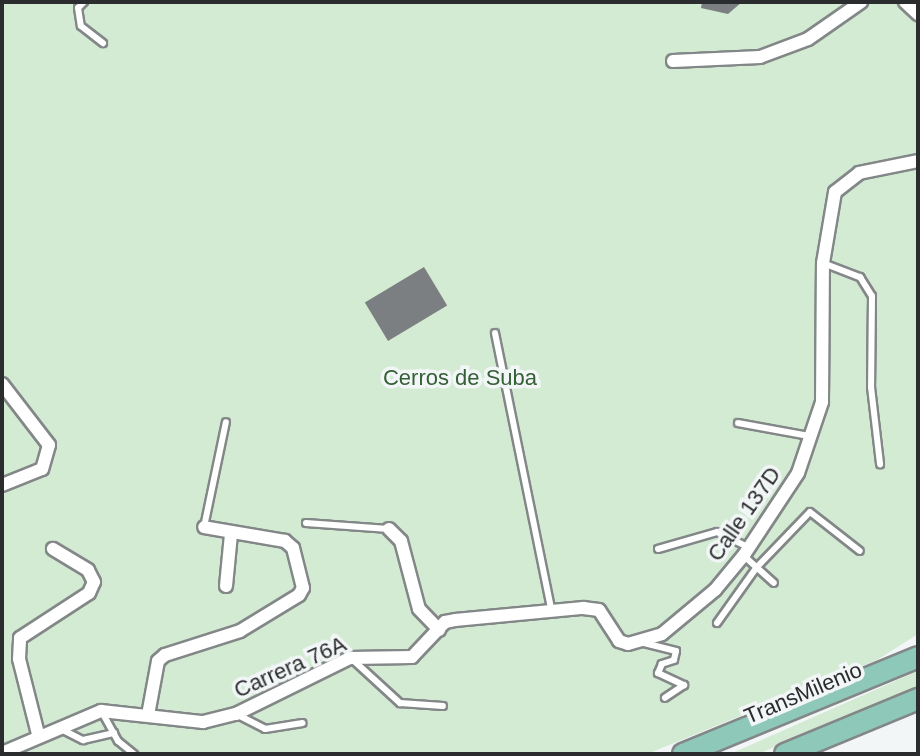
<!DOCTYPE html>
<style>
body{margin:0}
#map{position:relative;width:920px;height:756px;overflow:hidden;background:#f2f6f7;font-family:Arial,sans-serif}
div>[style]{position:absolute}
.green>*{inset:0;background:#d3ead3}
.building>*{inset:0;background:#7c7f81;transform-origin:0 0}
.roads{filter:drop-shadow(2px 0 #838788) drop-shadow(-2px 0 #838788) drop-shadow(0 2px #838788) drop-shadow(0 -2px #838788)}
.lane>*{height:6px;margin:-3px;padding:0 3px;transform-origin:3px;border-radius:3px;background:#fff}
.street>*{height:12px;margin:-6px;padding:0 6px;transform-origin:6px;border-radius:6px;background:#fff}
.primary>*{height:20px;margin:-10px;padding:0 10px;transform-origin:10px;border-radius:10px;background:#8ec8b9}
span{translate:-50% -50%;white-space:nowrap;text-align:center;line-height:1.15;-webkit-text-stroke:7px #f2f6f7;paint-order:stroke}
.park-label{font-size:22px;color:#356036}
.street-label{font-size:22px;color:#2b2c2d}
.frame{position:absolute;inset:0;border:4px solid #2b2c2d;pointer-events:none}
</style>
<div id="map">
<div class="green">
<div style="clip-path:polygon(2px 2px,918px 2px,918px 634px,877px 660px,647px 754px,2px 754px)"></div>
<div style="clip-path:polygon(918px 671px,918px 686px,898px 695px,758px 754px,730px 754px)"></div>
</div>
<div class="building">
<div style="clip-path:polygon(702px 2px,742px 2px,728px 14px,701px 8px)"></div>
<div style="left:424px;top:267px;width:45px;height:69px;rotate:59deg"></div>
</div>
<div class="roads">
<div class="lane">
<div style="left:84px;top:2px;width:8px;rotate:135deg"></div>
<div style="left:78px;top:8px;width:18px;rotate:81deg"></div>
<div style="left:81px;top:26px;width:28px;rotate:38deg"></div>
<div style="left:823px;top:263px;width:40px;rotate:21deg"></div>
<div style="left:860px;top:277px;width:22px;rotate:58deg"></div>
<div style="left:872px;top:296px;width:91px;rotate:90.6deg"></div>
<div style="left:871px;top:387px;width:78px;rotate:83.3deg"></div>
<div style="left:495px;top:333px;width:285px;rotate:78.5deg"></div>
<div style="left:738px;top:423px;width:72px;rotate:10.4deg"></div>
<div style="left:306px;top:523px;width:83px;rotate:4.1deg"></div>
<div style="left:204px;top:527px;width:107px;rotate:-78.2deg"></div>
<div style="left:658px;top:549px;width:61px;rotate:-16.1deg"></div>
<div style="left:717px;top:532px;width:34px;rotate:26deg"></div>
<div style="left:744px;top:556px;width:40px;rotate:42deg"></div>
<div style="left:717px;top:623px;width:69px;rotate:-54.5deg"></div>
<div style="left:757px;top:567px;width:76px;rotate:-46.1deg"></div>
<div style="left:810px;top:512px;width:63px;rotate:38deg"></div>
<div style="left:644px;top:643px;width:33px;rotate:14deg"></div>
<div style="left:676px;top:651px;width:9px;rotate:103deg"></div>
<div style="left:674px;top:660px;width:13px;rotate:162deg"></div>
<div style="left:662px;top:664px;width:10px;rotate:114deg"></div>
<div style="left:658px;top:673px;width:29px;rotate:25deg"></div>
<div style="left:684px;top:685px;width:23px;rotate:146deg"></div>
<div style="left:353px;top:660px;width:64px;rotate:42.5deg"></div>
<div style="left:400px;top:703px;width:43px;rotate:4deg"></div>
<div style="left:103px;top:714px;width:31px;rotate:61deg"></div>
<div style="left:118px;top:741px;width:21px;rotate:39deg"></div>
<div style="left:236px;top:714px;width:33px;rotate:27deg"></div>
<div style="left:265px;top:729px;width:38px;rotate:-9deg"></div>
<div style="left:61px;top:729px;width:25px;rotate:27deg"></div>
<div style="left:83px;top:740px;width:32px;rotate:-13deg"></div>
</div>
<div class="street">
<div style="left:905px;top:2px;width:18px;rotate:43deg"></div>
<div style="left:673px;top:61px;width:87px;rotate:-2.6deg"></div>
<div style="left:760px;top:57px;width:51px;rotate:-20.6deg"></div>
<div style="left:808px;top:39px;width:65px;rotate:-34.9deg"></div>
<div style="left:2px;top:384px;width:77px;rotate:52.4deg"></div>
<div style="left:49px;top:445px;width:25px;rotate:106deg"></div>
<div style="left:42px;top:469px;width:43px;rotate:158.2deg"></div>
<div style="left:389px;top:529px;width:17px;rotate:45deg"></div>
<div style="left:401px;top:541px;width:70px;rotate:75.2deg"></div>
<div style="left:419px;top:609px;width:29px;rotate:46deg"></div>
<div style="left:226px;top:586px;width:52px;rotate:-84.5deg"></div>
<div style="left:148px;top:715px;width:55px;rotate:-79.5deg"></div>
<div style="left:158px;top:661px;width:9px;rotate:-41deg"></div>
<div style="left:165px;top:655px;width:79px;rotate:-17.7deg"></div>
<div style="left:240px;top:631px;width:69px;rotate:-31.4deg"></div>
<div style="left:299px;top:595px;width:8px;rotate:-60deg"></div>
<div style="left:303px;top:588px;width:41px;rotate:-104deg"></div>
<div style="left:293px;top:548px;width:11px;rotate:-139deg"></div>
<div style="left:285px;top:541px;width:82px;rotate:-170.2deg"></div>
<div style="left:38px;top:734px;width:77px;rotate:-104.2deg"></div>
<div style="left:19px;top:659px;width:21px;rotate:-87deg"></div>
<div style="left:20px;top:638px;width:82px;rotate:-33.1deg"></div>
<div style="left:89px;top:593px;width:12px;rotate:-66deg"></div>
<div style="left:94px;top:582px;width:13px;rotate:-117deg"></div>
<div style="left:88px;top:570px;width:41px;rotate:-149deg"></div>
<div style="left:2px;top:753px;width:108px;rotate:-23deg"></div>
<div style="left:101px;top:711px;width:103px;rotate:6.2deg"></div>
<div style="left:203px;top:722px;width:34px;rotate:-14deg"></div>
<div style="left:236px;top:714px;width:127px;rotate:-26.2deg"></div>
<div style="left:350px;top:658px;width:62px;rotate:-0.9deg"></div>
<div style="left:412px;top:657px;width:48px;rotate:-46.7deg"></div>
<div style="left:445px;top:622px;width:10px;rotate:-11deg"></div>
<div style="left:455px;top:620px;width:129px;rotate:-5.4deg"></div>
<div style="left:583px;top:608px;width:16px;rotate:7deg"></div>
<div style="left:599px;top:610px;width:37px;rotate:57deg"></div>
<div style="left:619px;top:641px;width:9px;rotate:18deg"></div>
<div style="left:628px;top:644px;width:35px;rotate:-16deg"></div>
<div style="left:662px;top:634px;width:69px;rotate:-39.7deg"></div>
<div style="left:715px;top:590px;width:45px;rotate:-50.4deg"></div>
<div style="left:744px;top:555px;width:98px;rotate:-56.6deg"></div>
<div style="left:798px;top:473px;width:75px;rotate:-71.3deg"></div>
<div style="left:822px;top:402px;width:139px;rotate:-89.6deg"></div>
<div style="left:823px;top:263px;width:72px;rotate:-80.4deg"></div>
<div style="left:835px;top:192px;width:31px;rotate:-38deg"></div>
<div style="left:859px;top:173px;width:60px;rotate:-11.5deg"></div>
</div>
<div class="primary">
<div style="left:683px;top:754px;width:254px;rotate:-22.4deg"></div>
<div style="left:785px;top:754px;width:144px;rotate:-22.5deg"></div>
</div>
</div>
<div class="park-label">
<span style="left:460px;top:378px">Cerros de Suba</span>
</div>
<div class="street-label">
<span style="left:744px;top:514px;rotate:-55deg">Calle 137D</span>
<span style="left:290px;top:667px;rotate:-24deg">Carrera 76A</span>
<span style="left:803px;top:693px;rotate:-23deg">TransMilenio</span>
</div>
<div class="frame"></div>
</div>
